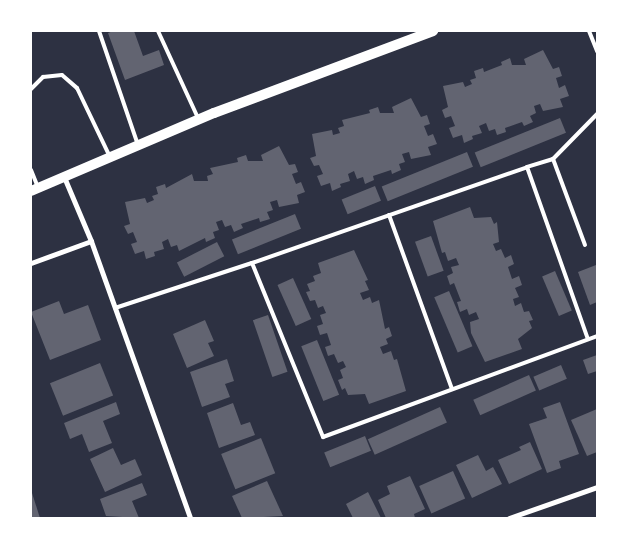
<!DOCTYPE html>
<style>
body{margin:0}
#map{position:relative;width:628px;height:549px;overflow:hidden;background:#2d3142;font-family:Quicksand,sans-serif}
div>[style]{position:absolute}
.building>*{inset:0;background:#626471;transform-origin:0 0}
.service>*{height:4px;margin:-2px;padding:0 2px;transform-origin:2px;border-radius:2px;background:#fff}
.minor>*{height:5px;margin:-2.5px;padding:0 2.5px;transform-origin:2.5px;border-radius:2.5px;background:#fff}
.secondary>*{height:10px;margin:-5px;padding:0 5px;transform-origin:5px;border-radius:5px;background:#fff}
span{translate:-50% -50%;white-space:nowrap;text-align:center;line-height:1.15;-webkit-text-stroke:5px #fff;paint-order:stroke}
.frame{position:absolute;inset:0;border:32px solid #fff;pointer-events:none}
</style>
<div id="map">
<div class="building">
<div style="clip-path:polygon(113px 31px,134px 31px,143px 56px,159px 50px,164px 65px,125px 80px,108px 33px)"></div>
<div style="clip-path:polygon(543px 50px,553px 69px,559px 67px,562px 76px,556px 78px,559px 88px,565px 85px,569px 96px,560px 99px,563px 107px,543px 111px,540px 104px,534px 106px,536px 113px,530px 116px,533px 122px,524px 126px,522px 122px,505px 128px,506px 132px,497px 135px,495px 129px,489px 131px,486px 123px,479px 126px,482px 133px,472px 136px,473px 139px,464px 143px,462px 135px,453px 138px,449px 128px,455px 126px,451px 116px,445px 118px,442px 110px,448px 107px,443px 86px,463px 82px,465px 87px,472px 84px,470px 80px,476px 78px,474px 71px,483px 68px,484px 72px,502px 65px,501px 62px,510px 58px,512px 65px,526px 65px,524px 59px)"></div>
<div style="clip-path:polygon(411px 98px,421px 117px,427px 115px,430px 124px,424px 126px,428px 136px,433px 134px,437px 144px,428px 147px,431px 155px,411px 159px,409px 152px,402px 154px,405px 162px,399px 164px,401px 170px,392px 174px,391px 170px,373px 176px,374px 180px,365px 184px,363px 177px,357px 179px,354px 171px,348px 174px,350px 181px,340px 184px,341px 187px,332px 191px,330px 183px,321px 186px,317px 176px,323px 174px,319px 165px,314px 166px,310px 158px,316px 156px,312px 134px,332px 130px,333px 135px,340px 133px,338px 128px,344px 126px,342px 120px,370px 113px,369px 110px,378px 107px,380px 113px,394px 113px,392px 107px)"></div>
<div style="left:560px;top:118px;width:16px;height:92px;rotate:68deg"></div>
<div style="clip-path:polygon(279px 146px,289px 165px,295px 164px,298px 172px,292px 174px,296px 184px,301px 182px,305px 192px,297px 195px,299px 203px,279px 207px,277px 200px,270px 202px,273px 210px,267px 212px,270px 219px,260px 222px,259px 218px,241px 224px,243px 228px,234px 232px,231px 225px,225px 227px,222px 220px,216px 222px,219px 230px,213px 232px,215px 238px,206px 242px,205px 238px,179px 251px,177px 245px,171px 247px,168px 239px,162px 242px,164px 249px,154px 252px,155px 256px,146px 259px,144px 251px,135px 254px,131px 244px,137px 242px,133px 232px,128px 234px,124px 226px,130px 224px,125px 202px,145px 198px,147px 203px,154px 200px,152px 196px,158px 194px,156px 187px,165px 184px,166px 188px,192px 174px,194px 181px,208px 181px,207px 176px,213px 174px,210px 168px,238px 162px,237px 158px,246px 155px,248px 161px,263px 161px,261px 155px)"></div>
<div style="left:467px;top:152px;width:16px;height:92px;rotate:68deg"></div>
<div style="left:375px;top:186px;width:16px;height:36px;rotate:68deg"></div>
<div style="clip-path:polygon(470px 207px,474px 218px,491px 217px,494px 224px,497px 222px,499px 242px,493px 244px,496px 251px,501px 249px,505px 258px,511px 255px,514px 264px,508px 267px,512px 279px,519px 276px,522px 285px,515px 288px,519px 297px,513px 299px,515px 306px,521px 303px,524px 312px,529px 311px,533px 320px,529px 321px,532px 328px,518px 339px,522px 349px,485px 362px,471px 333px,470px 322px,479px 319px,476px 312px,469px 315px,467px 309px,460px 312px,457px 302px,461px 301px,454px 283px,450px 285px,447px 276px,453px 273px,451px 267px,459px 265px,456px 258px,448px 261px,445px 252px,442px 253px,433px 221px)"></div>
<div style="left:295px;top:214px;width:16px;height:68px;rotate:68deg"></div>
<div style="left:431px;top:236px;width:37px;height:17px;rotate:70deg"></div>
<div style="left:217px;top:242px;width:16px;height:45px;rotate:63deg"></div>
<div style="clip-path:polygon(354px 250px,368px 280px,365px 281px,369px 290px,360px 293px,363px 300px,370px 297px,372px 303px,379px 300px,385px 329px,389px 327px,392px 336px,386px 339px,388px 344px,380px 347px,383px 354px,391px 351px,394px 360px,397px 359px,406px 391px,369px 404px,365px 394px,348px 395px,345px 388px,342px 390px,338px 380px,343px 378px,340px 370px,346px 367px,343px 361px,338px 363px,334px 354px,328px 356px,325px 347px,331px 345px,327px 333px,320px 335px,317px 326px,323px 324px,320px 315px,326px 313px,323px 306px,318px 308px,315px 300px,310px 301px,306px 292px,310px 291px,307px 284px,315px 281px,313px 276px,321px 273px,318px 263px)"></div>
<div style="clip-path:polygon(596px 265px,597px 302px,590px 305px,578px 272px)"></div>
<div style="left:555px;top:271px;width:43px;height:14px;rotate:67deg"></div>
<div style="left:293px;top:278px;width:45px;height:17px;rotate:66deg"></div>
<div style="left:449px;top:291px;width:60px;height:16px;rotate:67deg"></div>
<div style="clip-path:polygon(59px 301px,64px 314px,88px 305px,101px 340px,50px 360px,31px 312px)"></div>
<div style="left:268px;top:315px;width:60px;height:16px;rotate:71deg"></div>
<div style="clip-path:polygon(205px 320px,214px 341px,208px 343px,214px 356px,187px 368px,173px 334px)"></div>
<div style="left:317px;top:340px;width:59px;height:17px;rotate:68deg"></div>
<div style="clip-path:polygon(597px 355px,597px 371px,588px 374px,583px 360px)"></div>
<div style="clip-path:polygon(227px 359px,234px 381px,225px 384px,230px 397px,202px 407px,190px 372px)"></div>
<div style="left:100px;top:363px;width:35px;height:54px;rotate:68deg"></div>
<div style="left:561px;top:365px;width:15px;height:30px;rotate:67deg"></div>
<div style="left:529px;top:375px;width:17px;height:61px;rotate:66deg"></div>
<div style="clip-path:polygon(116px 402px,120px 414px,103px 421px,112px 443px,89px 452px,82px 434px,70px 439px,64px 423px)"></div>
<div style="clip-path:polygon(560px 402px,579px 454px,559px 461px,561px 468px,547px 473px,529px 424px,547px 418px,543px 408px)"></div>
<div style="clip-path:polygon(233px 403px,241px 425px,250px 422px,255px 435px,219px 448px,207px 413px)"></div>
<div style="left:440px;top:407px;width:17px;height:79px;rotate:66deg"></div>
<div style="clip-path:polygon(597px 409px,597px 452px,587px 456px,571px 420px)"></div>
<div style="left:365px;top:436px;width:16px;height:44px;rotate:68deg"></div>
<div style="left:261px;top:438px;width:38px;height:43px;rotate:68deg"></div>
<div style="clip-path:polygon(530px 442px,542px 469px,509px 484px,498px 460px,521px 450px,519px 447px)"></div>
<div style="clip-path:polygon(113px 448px,121px 465px,135px 459px,142px 475px,105px 492px,90px 459px)"></div>
<div style="clip-path:polygon(478px 455px,486px 471px,493px 467px,502px 484px,472px 498px,456px 465px)"></div>
<div style="left:453px;top:471px;width:30px;height:37px;rotate:66deg"></div>
<div style="clip-path:polygon(410px 476px,425px 509px,414px 514px,415px 518px,386px 518px,378px 500px,390px 494px,387px 486px)"></div>
<div style="clip-path:polygon(267px 481px,283px 516px,242px 518px,232px 496px)"></div>
<div style="clip-path:polygon(142px 483px,147px 495px,132px 501px,139px 518px,106px 516px,100px 499px)"></div>
<div style="clip-path:polygon(368px 492px,381px 518px,353px 518px,346px 504px)"></div>
<div style="clip-path:polygon(31px 493px,32px 493px,40px 518px,31px 518px)"></div>
</div>
<div class="service">
<div style="left:99px;top:31px;width:120px;rotate:71.1deg"></div>
<div style="left:158px;top:31px;width:96px;rotate:65.3deg"></div>
<div style="left:589px;top:31px;width:22px;rotate:68deg"></div>
<div style="left:31px;top:89px;width:17px;rotate:-45deg"></div>
<div style="left:43px;top:77px;width:19px;rotate:-6deg"></div>
<div style="left:62px;top:75px;width:20px;rotate:41deg"></div>
<div style="left:77px;top:88px;width:76px;rotate:64.4deg"></div>
<div style="left:553px;top:159px;width:27px;rotate:163deg"></div>
<div style="left:527px;top:167px;width:182px;rotate:70.5deg"></div>
<div style="left:31px;top:170px;width:18px;rotate:68deg"></div>
<div style="left:389px;top:215px;width:185px;rotate:70.1deg"></div>
<div style="left:585px;top:245px;width:92px;rotate:-110.4deg"></div>
<div style="left:553px;top:159px;width:63px;rotate:-45.6deg"></div>
<div style="left:252px;top:263px;width:291px;rotate:-19.2deg"></div>
<div style="left:115px;top:308px;width:144px;rotate:-18.2deg"></div>
<div style="left:252px;top:263px;width:188px;rotate:67.8deg"></div>
<div style="left:323px;top:437px;width:292px;rotate:-20.2deg"></div>
</div>
<div class="minor">
<div style="left:64px;top:177px;width:69px;rotate:67.1deg"></div>
<div style="left:91px;top:241px;width:294px;rotate:70.3deg"></div>
<div style="left:31px;top:263px;width:64px;rotate:-20.1deg"></div>
<div style="left:509px;top:518px;width:93px;rotate:-19.4deg"></div>
</div>
<div class="secondary">
<div style="left:31px;top:191px;width:199px;rotate:-23.1deg"></div>
<div style="left:214px;top:113px;width:234px;rotate:-20.5deg"></div>
</div>
<div class="frame"></div>
</div>
